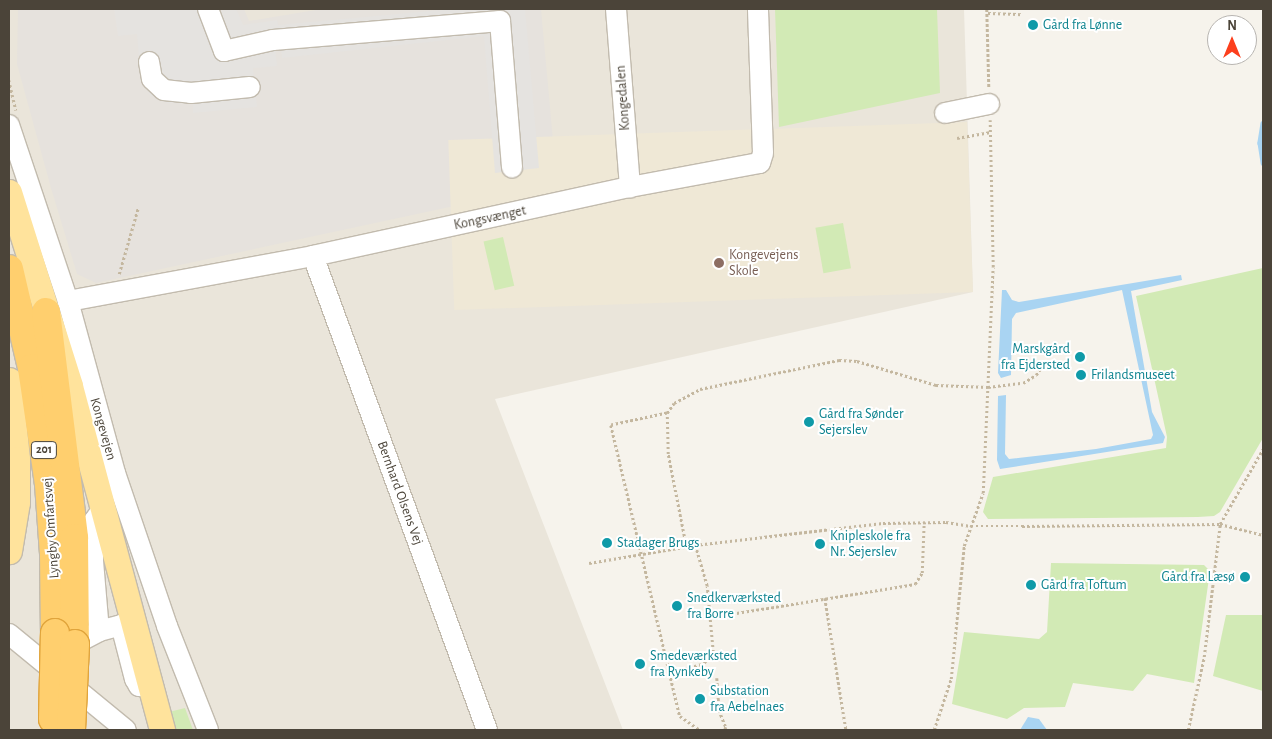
<!DOCTYPE html>
<meta charset="utf-8">
<style>
body{margin:0}
#map{position:relative;width:1272px;height:739px;overflow:hidden;background:#f6f3ec;font-family:"Alegreya Sans",sans-serif}
div>[style]{position:absolute}
.residential>*{inset:0;background:#eae5da}
.industrial>*{inset:0;background:#e6e2dd}
.education>*{inset:0;background:#efe8d6;transform-origin:0 0}
.green>*{inset:0;background:#d2eab5;transform-origin:0 0}
.parking>*{inset:0;background:#e5e3e0}
.water>*{inset:0;background:#a9d4f2}
.stream>*{height:4.5px;margin:-2.25px;padding:0 2.25px;transform-origin:2.25px;border-radius:2.25px;background:#a9d4f2}
.path>*{height:2.5px;margin-top:-1.25px;transform-origin:0;background:repeating-linear-gradient(90deg,#c4b79f 0 2.5px,transparent 0 5px)}
.roads{filter:drop-shadow(1px 0 #c2bbae) drop-shadow(-1px 0 #c2bbae) drop-shadow(0 1px #c2bbae) drop-shadow(0 -1px #c2bbae)}
.minor>*{height:20px;margin:-10px;padding:0 10px;transform-origin:10px;border-radius:10px;background:#fff}
.major>*{height:25px;margin:-12.5px;padding:0 12.5px;transform-origin:12.5px;border-radius:12.5px;background:#ffe39c}
.highway>*{height:28px;margin:-14px;padding:0 14px;transform-origin:14px;border-radius:14px;background:#ffcf6e}
.bridges{filter:drop-shadow(1px 0 #e0a43c) drop-shadow(-1px 0 #e0a43c) drop-shadow(0 1px #e0a43c) drop-shadow(0 -1px #e0a43c)}
.highway-bridge>*{height:28px;margin:-14px;padding:0 14px;transform-origin:14px;border-radius:14px;background:#ffcf6e}
.dots>*{width:14px;height:14px;translate:-50% -50%;box-sizing:border-box;border:2px solid #fff;border-radius:50%}
span{translate:-50% -50%;white-space:nowrap;text-align:center;line-height:1.15;-webkit-text-stroke:4px #fff;paint-order:stroke}
.shield-label span{padding:1px 4px;background:#fff;border:1px solid;border-radius:4px;-webkit-text-stroke-width:0}
.shield-label{font-size:12px;color:#4b4439;font-weight:700}
.culture-label{font-size:14px;color:#0d838f}
.left{translate:0 -50%;text-align:left}
.right{translate:-100% -50%;text-align:right}
.street-label{font-size:14px;color:#4b4439}
.education-label{font-size:14px;color:#785e54}
.frame{position:absolute;inset:0;border:10px solid #4b4439;pointer-events:none}
.north{position:absolute;left:1207px;top:15px;width:50px;height:50px;box-sizing:border-box;background:#fff;border:1px solid #b7b4b0;border-radius:50%;rotate:0deg;font-size:14px;font-weight:700;line-height:20px;text-align:center;color:#4b4439}
.north::after{content:'';display:block;margin:auto;width:18px;height:22px;background:#fc3f1d;clip-path:polygon(50% 0,100% 100%,50% 72%,0 100%)}
</style>
<div id="map">
<div class="residential">
<div style="clip-path:polygon(9px 9px,964px 9px,973px 292px,495px 399px,623px 730px,9px 730px)"></div>
</div>
<div class="industrial">
<div style="clip-path:polygon(18px 9px,244px 9px,249px 21px,322px 9px,541px 9px,557px 184px,96px 283px,77px 274px,51px 188px,17px 64px)"></div>
</div>
<div class="education">
<div style="left:967px;top:122px;width:170px;height:519px;rotate:88deg"></div>
</div>
<div class="green">
<div style="clip-path:polygon(775px 9px,937px 9px,940px 93px,779px 127px)"></div>
<div style="left:843px;top:223px;width:46px;height:28px;rotate:80deg"></div>
<div style="left:503px;top:237px;width:50px;height:20px;rotate:77deg"></div>
<div style="clip-path:polygon(1263px 268px,1263px 438px,1220px 512px,1214px 516px,1198px 517px,988px 519px,983px 512px,993px 477px,1166px 448px,1167px 437px,1136px 296px)"></div>
<div style="clip-path:polygon(1051px 563px,1204px 565px,1210px 571px,1194px 683px,1147px 674px,1133px 691px,1073px 683px,1065px 707px,1024px 708px,1007px 719px,952px 704px,964px 632px,1039px 639px,1047px 632px)"></div>
<div style="clip-path:polygon(1226px 615px,1263px 615px,1263px 691px,1213px 676px)"></div>
<div style="clip-path:polygon(185px 708px,193px 730px,170px 730px,165px 713px)"></div>
</div>
<div class="parking">
<div style="clip-path:polygon(114px 9px,236px 9px,243px 25px,277px 20px,278px 25px,452px 9px,525px 9px,539px 168px,495px 173px,484px 36px,282px 58px,281px 47px,275px 48px,277px 66px,253px 68px,257px 107px,193px 113px,193px 102px,167px 103px,150px 95px,141px 77px,137px 34px,118px 36px)"></div>
</div>
<div class="water">
<div style="clip-path:polygon(1181px 275px,1182px 280px,1131px 291px,1152px 412px,1165px 437px,1163px 443px,1000px 469px,997px 460px,998px 396px,1006px 395px,1005px 454px,1009px 459px,1096px 449px,1151px 439px,1153px 435px,1122px 290px,1016px 313px,1012px 319px,1011px 375px,1001px 378px,998px 373px,1002px 290px,1006px 290px,1012px 300px,1019px 302px)"></div>
<div style="clip-path:polygon(1028px 717px,1039px 719px,1047px 730px,1020px 730px)"></div>
</div>
<div class="stream">
<div style="left:1263px;top:123px;width:20px;rotate:99deg"></div>
<div style="left:1260px;top:143px;width:20px;rotate:81deg"></div>
</div>
<div class="path">
<div style="left:987px;top:9px;width:78px;rotate:88.5deg"></div>
<div style="left:988px;top:13px;width:33px;rotate:2deg"></div>
<div style="left:9px;top:80px;width:31px;rotate:77deg"></div>
<div style="left:957px;top:138px;width:34px;rotate:-10deg"></div>
<div style="left:119px;top:274px;width:69px;rotate:-73.9deg"></div>
<div style="left:667px;top:413px;width:57px;rotate:167.9deg"></div>
<div style="left:611px;top:425px;width:299px;rotate:76.7deg"></div>
<div style="left:680px;top:716px;width:24px;rotate:35deg"></div>
<div style="left:686px;top:546px;width:94px;rotate:-101.1deg"></div>
<div style="left:668px;top:454px;width:41px;rotate:-91.4deg"></div>
<div style="left:667px;top:413px;width:12px;rotate:-55deg"></div>
<div style="left:674px;top:403px;width:30px;rotate:-28deg"></div>
<div style="left:700px;top:389px;width:142px;rotate:-11.8deg"></div>
<div style="left:839px;top:360px;width:18px;rotate:3deg"></div>
<div style="left:857px;top:361px;width:83px;rotate:16.9deg"></div>
<div style="left:936px;top:385px;width:52px;rotate:2.2deg"></div>
<div style="left:988px;top:387px;width:35px;rotate:-7deg"></div>
<div style="left:1023px;top:383px;width:15px;rotate:-32deg"></div>
<div style="left:1036px;top:375px;width:16px;rotate:-55deg"></div>
<div style="left:589px;top:563px;width:108px;rotate:-9.6deg"></div>
<div style="left:695px;top:545px;width:189px;rotate:-6.7deg"></div>
<div style="left:883px;top:523px;width:63px;rotate:-0.9deg"></div>
<div style="left:946px;top:522px;width:25px;rotate:9deg"></div>
<div style="left:971px;top:526px;width:51px"></div>
<div style="left:1022px;top:526px;width:198px;rotate:-0.6deg"></div>
<div style="left:1220px;top:524px;width:44px;rotate:14.3deg"></div>
<div style="left:825px;top:598px;width:133px;rotate:80.9deg"></div>
<div style="left:712px;top:617px;width:206px;rotate:-9.2deg"></div>
<div style="left:915px;top:584px;width:13px;rotate:-58deg"></div>
<div style="left:922px;top:573px;width:51px;rotate:-87.8deg"></div>
<div style="left:670px;top:673px;width:35px;rotate:-16deg"></div>
<div style="left:704px;top:663px;width:14px;rotate:-51deg"></div>
<div style="left:713px;top:652px;width:66px;rotate:-95.2deg"></div>
<div style="left:707px;top:586px;width:43px;rotate:-106.3deg"></div>
<div style="left:717px;top:678px;width:32px;rotate:86deg"></div>
<div style="left:719px;top:710px;width:18px;rotate:68deg"></div>
<div style="left:726px;top:727px;width:3px;rotate:108deg"></div>
<div style="left:836px;top:730px;width:30px"></div>
<div style="left:934px;top:730px;width:54px;rotate:-71.6deg"></div>
<div style="left:951px;top:679px;width:134px;rotate:-84.4deg"></div>
<div style="left:964px;top:546px;width:56px;rotate:-70.3deg"></div>
<div style="left:983px;top:493px;width:226px;rotate:-87.5deg"></div>
<div style="left:993px;top:267px;width:147px;rotate:-91.2deg"></div>
<div style="left:1188px;top:730px;width:75px;rotate:-77.6deg"></div>
<div style="left:1204px;top:657px;width:134px;rotate:-83.1deg"></div>
<div style="left:1220px;top:524px;width:86px;rotate:-60.2deg"></div>
</div>
<div class="roads">
<div class="minor">
<div style="left:208px;top:9px;width:45px;rotate:69.1deg"></div>
<div style="left:224px;top:51px;width:50px;rotate:-12.7deg"></div>
<div style="left:273px;top:40px;width:228px;rotate:-4.8deg"></div>
<div style="left:500px;top:21px;width:147px;rotate:85.3deg"></div>
<div style="left:616px;top:9px;width:179px;rotate:85.5deg"></div>
<div style="left:149px;top:62px;width:17px;rotate:80deg"></div>
<div style="left:152px;top:79px;width:16px;rotate:43deg"></div>
<div style="left:164px;top:90px;width:27px;rotate:6deg"></div>
<div style="left:191px;top:93px;width:59px;rotate:-5.8deg"></div>
<div style="left:945px;top:113px;width:45px;rotate:-11.6deg"></div>
<div style="left:9px;top:125px;width:186px;rotate:71.5deg"></div>
<div style="left:68px;top:301px;width:178px;rotate:74.7deg"></div>
<div style="left:115px;top:473px;width:162px;rotate:71.2deg"></div>
<div style="left:167px;top:626px;width:112px;rotate:68.5deg"></div>
<div style="left:313px;top:256px;width:505px;rotate:69.84deg"></div>
<div style="left:68px;top:301px;width:249px;rotate:-10.4deg"></div>
<div style="left:313px;top:256px;width:324px;rotate:-12.3deg"></div>
<div style="left:630px;top:187px;width:132px;rotate:-10.5deg"></div>
<div style="left:760px;top:163px;width:10px;rotate:-73deg"></div>
<div style="left:763px;top:153px;width:144px;rotate:-92deg"></div>
<div style="left:99px;top:631px;width:70px;rotate:-94.9deg"></div>
<div style="left:93px;top:561px;width:40px;rotate:-88.6deg"></div>
<div style="left:94px;top:521px;width:16px;rotate:-55deg"></div>
<div style="left:9px;top:634px;width:151px;rotate:39.4deg"></div>
<div style="left:75px;top:644px;width:27px;rotate:-28deg"></div>
<div style="left:99px;top:631px;width:23px;rotate:-15deg"></div>
<div style="left:121px;top:625px;width:56px;rotate:75.5deg"></div>
<div style="left:135px;top:679px;width:8px;rotate:60deg"></div>
<div style="left:139px;top:686px;width:14px;rotate:4deg"></div>
</div>
<div class="major">
<div style="left:9px;top:192px;width:203px;rotate:72.5deg"></div>
<div style="left:70px;top:386px;width:356px;rotate:75deg"></div>
<div style="left:9px;top:380px;width:79px;rotate:84.2deg"></div>
<div style="left:17px;top:459px;width:43px;rotate:90deg"></div>
<div style="left:17px;top:502px;width:50px;rotate:99.3deg"></div>
</div>
<div class="highway">
<div style="left:9px;top:269px;width:102px;rotate:76.9deg"></div>
<div style="left:32px;top:368px;width:117px;rotate:81.7deg"></div>
<div style="left:49px;top:484px;width:70px;rotate:85.9deg"></div>
<div style="left:54px;top:554px;width:79px;rotate:89.3deg"></div>
<div style="left:46px;top:312px;width:228px;rotate:82.9deg"></div>
<div style="left:74px;top:538px;width:106px;rotate:89.5deg"></div>
</div>
</div>
<div class="bridges">
<div class="highway-bridge">
<div style="left:53px;top:719px;width:86px;rotate:-88.7deg"></div>
<div style="left:71px;top:730px;width:86px;rotate:-87.3deg"></div>
</div>
</div>
<div class="dots">
<div style="left:1033px;top:25px;background:#0f9aa8"></div>
<div style="left:719px;top:263px;background:#8d6e63"></div>
<div style="left:1080px;top:357px;background:#0f9aa8"></div>
<div style="left:1081px;top:375px;background:#0f9aa8"></div>
<div style="left:809px;top:422px;background:#0f9aa8"></div>
<div style="left:607px;top:543px;background:#0f9aa8"></div>
<div style="left:820px;top:544px;background:#0f9aa8"></div>
<div style="left:1245px;top:577px;background:#0f9aa8"></div>
<div style="left:1031px;top:585px;background:#0f9aa8"></div>
<div style="left:677px;top:606px;background:#0f9aa8"></div>
<div style="left:640px;top:664px;background:#0f9aa8"></div>
<div style="left:700px;top:699px;background:#0f9aa8"></div>
</div>
<div class="shield-label">
<span style="left:44px;top:450px">201</span>
</div>
<div class="culture-label">
<span class="left" style="left:1043px;top:25px">Gård fra Lønne</span>
<span class="right" style="left:1070px;top:357px">Marskgård<br>fra Ejdersted</span>
<span class="left" style="left:1091px;top:375px">Frilandsmuseet</span>
<span class="left" style="left:819px;top:422px">Gård fra Sønder<br>Sejerslev</span>
<span class="left" style="left:830px;top:544px">Knipleskole fra<br>Nr. Sejerslev</span>
<span class="left" style="left:617px;top:543px">Stadager Brugs</span>
<span class="right" style="left:1235px;top:577px">Gård fra Læsø</span>
<span class="left" style="left:1041px;top:585px">Gård fra Toftum</span>
<span class="left" style="left:687px;top:606px">Snedkerværksted<br>fra Borre</span>
<span class="left" style="left:650px;top:664px">Smedeværksted<br>fra Rynkeby</span>
<span class="left" style="left:710px;top:699px">Substation<br>fra Aebelnaes</span>
</div>
<div class="street-label">
<span style="left:623px;top:98px;rotate:-94deg">Kongedalen</span>
<span style="left:490px;top:218px;rotate:-12deg">Kongsvænget</span>
<span style="left:103px;top:429px;rotate:74deg">Kongevejen</span>
<span style="left:400px;top:493px;rotate:70deg">Bernhard Olsens Vej</span>
<span style="left:51px;top:528px;rotate:-94deg">Lyngby Omfartsvej</span>
</div>
<div class="education-label">
<span class="left" style="left:729px;top:263px">Kongevejens<br>Skole</span>
</div>
<div class="frame"></div>
<div class="north">N</div>
</div>
